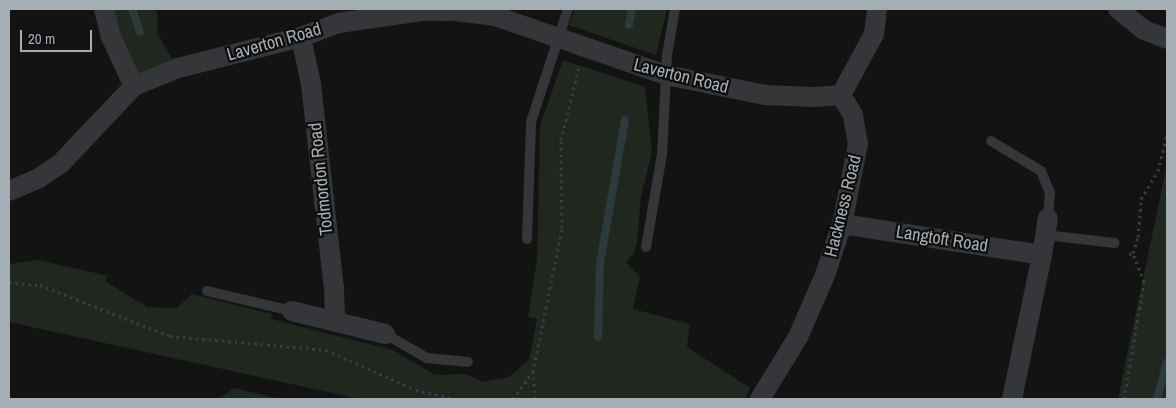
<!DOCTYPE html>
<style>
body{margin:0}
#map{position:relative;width:1176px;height:408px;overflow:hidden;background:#131314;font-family:"Archivo Narrow",sans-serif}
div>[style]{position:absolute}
.green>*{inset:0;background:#1f271f}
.stream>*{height:8px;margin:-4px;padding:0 4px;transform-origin:4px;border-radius:4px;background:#2c3a3d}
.path>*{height:3px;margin-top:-1.5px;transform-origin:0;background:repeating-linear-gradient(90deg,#393d40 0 2.5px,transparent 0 6.5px)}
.lane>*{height:10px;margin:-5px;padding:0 5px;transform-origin:5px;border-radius:5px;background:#343639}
.street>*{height:20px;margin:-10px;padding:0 10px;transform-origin:10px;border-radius:10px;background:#343639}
span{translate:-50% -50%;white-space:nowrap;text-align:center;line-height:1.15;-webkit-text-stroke:4.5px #0e0e0f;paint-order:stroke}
.street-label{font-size:18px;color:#a4aeb5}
.frame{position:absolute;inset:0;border:10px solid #a4aeb5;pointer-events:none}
.scale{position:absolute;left:20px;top:30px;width:72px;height:22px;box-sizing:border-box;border:2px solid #a4aeb5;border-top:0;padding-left:6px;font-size:15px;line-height:18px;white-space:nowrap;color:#a4aeb5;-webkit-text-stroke:4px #0e0e0f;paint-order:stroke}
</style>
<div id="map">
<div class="green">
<div style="clip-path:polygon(104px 9px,155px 9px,158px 16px,157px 33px,178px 68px,134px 86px)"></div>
<div style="clip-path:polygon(575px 9px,667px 9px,656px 55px,569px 25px)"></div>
<div style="clip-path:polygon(563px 60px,645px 87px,652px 152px,641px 197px,637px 243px,634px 253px,626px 262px,640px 277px,633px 309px,690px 324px,687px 347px,750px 388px,745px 399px,360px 399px,9px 322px,9px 264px,38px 260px,108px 276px,105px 281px,147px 307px,177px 308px,192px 294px,272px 314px,271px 319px,393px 350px,435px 375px,466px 374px,483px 382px,509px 377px,529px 360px,537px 319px,528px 317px,537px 260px,540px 126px)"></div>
<div style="clip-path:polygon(1167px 164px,1167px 399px,1118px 399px)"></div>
<div style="clip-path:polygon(234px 388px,280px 399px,219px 399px)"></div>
</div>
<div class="stream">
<div style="left:132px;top:9px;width:24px;rotate:71deg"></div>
<div style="left:629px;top:25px;width:16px;rotate:-79deg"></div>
<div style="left:598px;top:337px;width:74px;rotate:-88.5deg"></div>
<div style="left:600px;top:263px;width:145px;rotate:-80.1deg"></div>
<div style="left:1157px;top:399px;width:38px;rotate:-75deg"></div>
</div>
<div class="path">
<div style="left:1129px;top:254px;width:4px;rotate:-14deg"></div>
<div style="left:1133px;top:253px;width:17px;rotate:-73deg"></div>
<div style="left:1138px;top:237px;width:38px;rotate:-85deg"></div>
<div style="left:1141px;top:199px;width:33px;rotate:-59deg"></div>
<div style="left:1158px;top:171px;width:38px;rotate:-76deg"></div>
<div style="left:9px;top:282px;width:31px;rotate:6deg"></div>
<div style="left:40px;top:285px;width:140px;rotate:21.4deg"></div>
<div style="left:170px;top:336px;width:157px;rotate:5.1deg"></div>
<div style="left:326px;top:350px;width:98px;rotate:24deg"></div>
<div style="left:416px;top:390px;width:40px;rotate:13deg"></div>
<div style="left:513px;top:399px;width:32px;rotate:-54deg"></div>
<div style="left:535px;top:399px;width:27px;rotate:-94deg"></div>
<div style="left:533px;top:372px;width:147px;rotate:-78.6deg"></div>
<div style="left:562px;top:228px;width:88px;rotate:-90.7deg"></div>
<div style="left:561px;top:140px;width:75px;rotate:-76.1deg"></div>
<div style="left:1124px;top:399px;width:119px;rotate:-80.3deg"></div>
<div style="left:1144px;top:282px;width:31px;rotate:-111deg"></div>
</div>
<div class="lane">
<div style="left:991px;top:141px;width:58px;rotate:31deg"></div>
<div style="left:1041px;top:171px;width:24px;rotate:68deg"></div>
<div style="left:1050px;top:193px;width:25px;rotate:95deg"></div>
<div style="left:1045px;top:235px;width:70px;rotate:6.5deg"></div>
<div style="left:527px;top:239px;width:117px;rotate:-88deg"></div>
<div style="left:531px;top:122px;width:119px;rotate:-71.9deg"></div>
<div style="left:646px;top:247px;width:94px;rotate:-80.2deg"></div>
<div style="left:662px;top:154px;width:99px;rotate:-87.1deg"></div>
<div style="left:667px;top:55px;width:47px;rotate:-80.1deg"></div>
<div style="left:207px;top:291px;width:87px;rotate:13.2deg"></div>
<div style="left:385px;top:334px;width:48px;rotate:29.7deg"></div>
<div style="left:427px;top:358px;width:41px;rotate:5.6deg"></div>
</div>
<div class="street">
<div style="left:104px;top:9px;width:29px;rotate:76deg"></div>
<div style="left:111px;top:37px;width:54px;rotate:64.9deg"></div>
<div style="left:1118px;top:9px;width:33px;rotate:39deg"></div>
<div style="left:1144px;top:30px;width:25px;rotate:21deg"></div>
<div style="left:301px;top:37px;width:48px;rotate:78deg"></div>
<div style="left:311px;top:84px;width:205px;rotate:83.6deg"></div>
<div style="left:334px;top:288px;width:34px;rotate:88deg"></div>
<div style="left:9px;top:191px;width:33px;rotate:-23deg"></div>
<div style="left:39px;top:178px;width:27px;rotate:-34deg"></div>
<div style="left:61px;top:163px;width:106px;rotate:-46.5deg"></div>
<div style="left:134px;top:86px;width:48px;rotate:-22.2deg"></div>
<div style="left:178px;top:68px;width:127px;rotate:-14.1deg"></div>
<div style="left:301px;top:37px;width:40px;rotate:-20.2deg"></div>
<div style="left:339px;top:23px;width:83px;rotate:-8.3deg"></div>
<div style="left:421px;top:11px;width:34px"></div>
<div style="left:455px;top:11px;width:40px;rotate:7.1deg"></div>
<div style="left:495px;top:16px;width:181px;rotate:19deg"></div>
<div style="left:666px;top:75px;width:101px;rotate:11.4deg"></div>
<div style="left:765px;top:95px;width:49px;rotate:2.3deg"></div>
<div style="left:814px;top:97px;width:27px;rotate:-4deg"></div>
<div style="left:842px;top:224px;width:202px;rotate:8.8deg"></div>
<div style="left:1042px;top:255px;width:147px;rotate:101.8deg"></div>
<div style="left:1042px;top:255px;width:37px;rotate:-81deg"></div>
<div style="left:292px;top:311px;width:96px;rotate:13.9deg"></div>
<div style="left:760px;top:399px;width:73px;rotate:-58.5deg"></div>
<div style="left:798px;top:337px;width:68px;rotate:-66.5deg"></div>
<div style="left:825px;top:275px;width:54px;rotate:-71.6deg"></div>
<div style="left:842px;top:224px;width:82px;rotate:-78.7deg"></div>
<div style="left:858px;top:144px;width:29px;rotate:-100deg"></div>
<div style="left:853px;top:115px;width:23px;rotate:-121deg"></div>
<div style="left:841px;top:95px;width:69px;rotate:-61.6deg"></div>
<div style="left:874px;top:34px;width:25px;rotate:-83deg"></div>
</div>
<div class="street-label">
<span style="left:274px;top:42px;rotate:-16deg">Laverton Road</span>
<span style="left:681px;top:76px;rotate:14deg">Laverton Road</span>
<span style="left:321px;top:179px;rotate:-96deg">Todmordon Road</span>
<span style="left:843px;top:206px;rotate:-76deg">Hackness Road</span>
<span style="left:942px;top:239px;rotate:9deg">Langtoft Road</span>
</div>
<div class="frame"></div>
<div class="scale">20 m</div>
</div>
